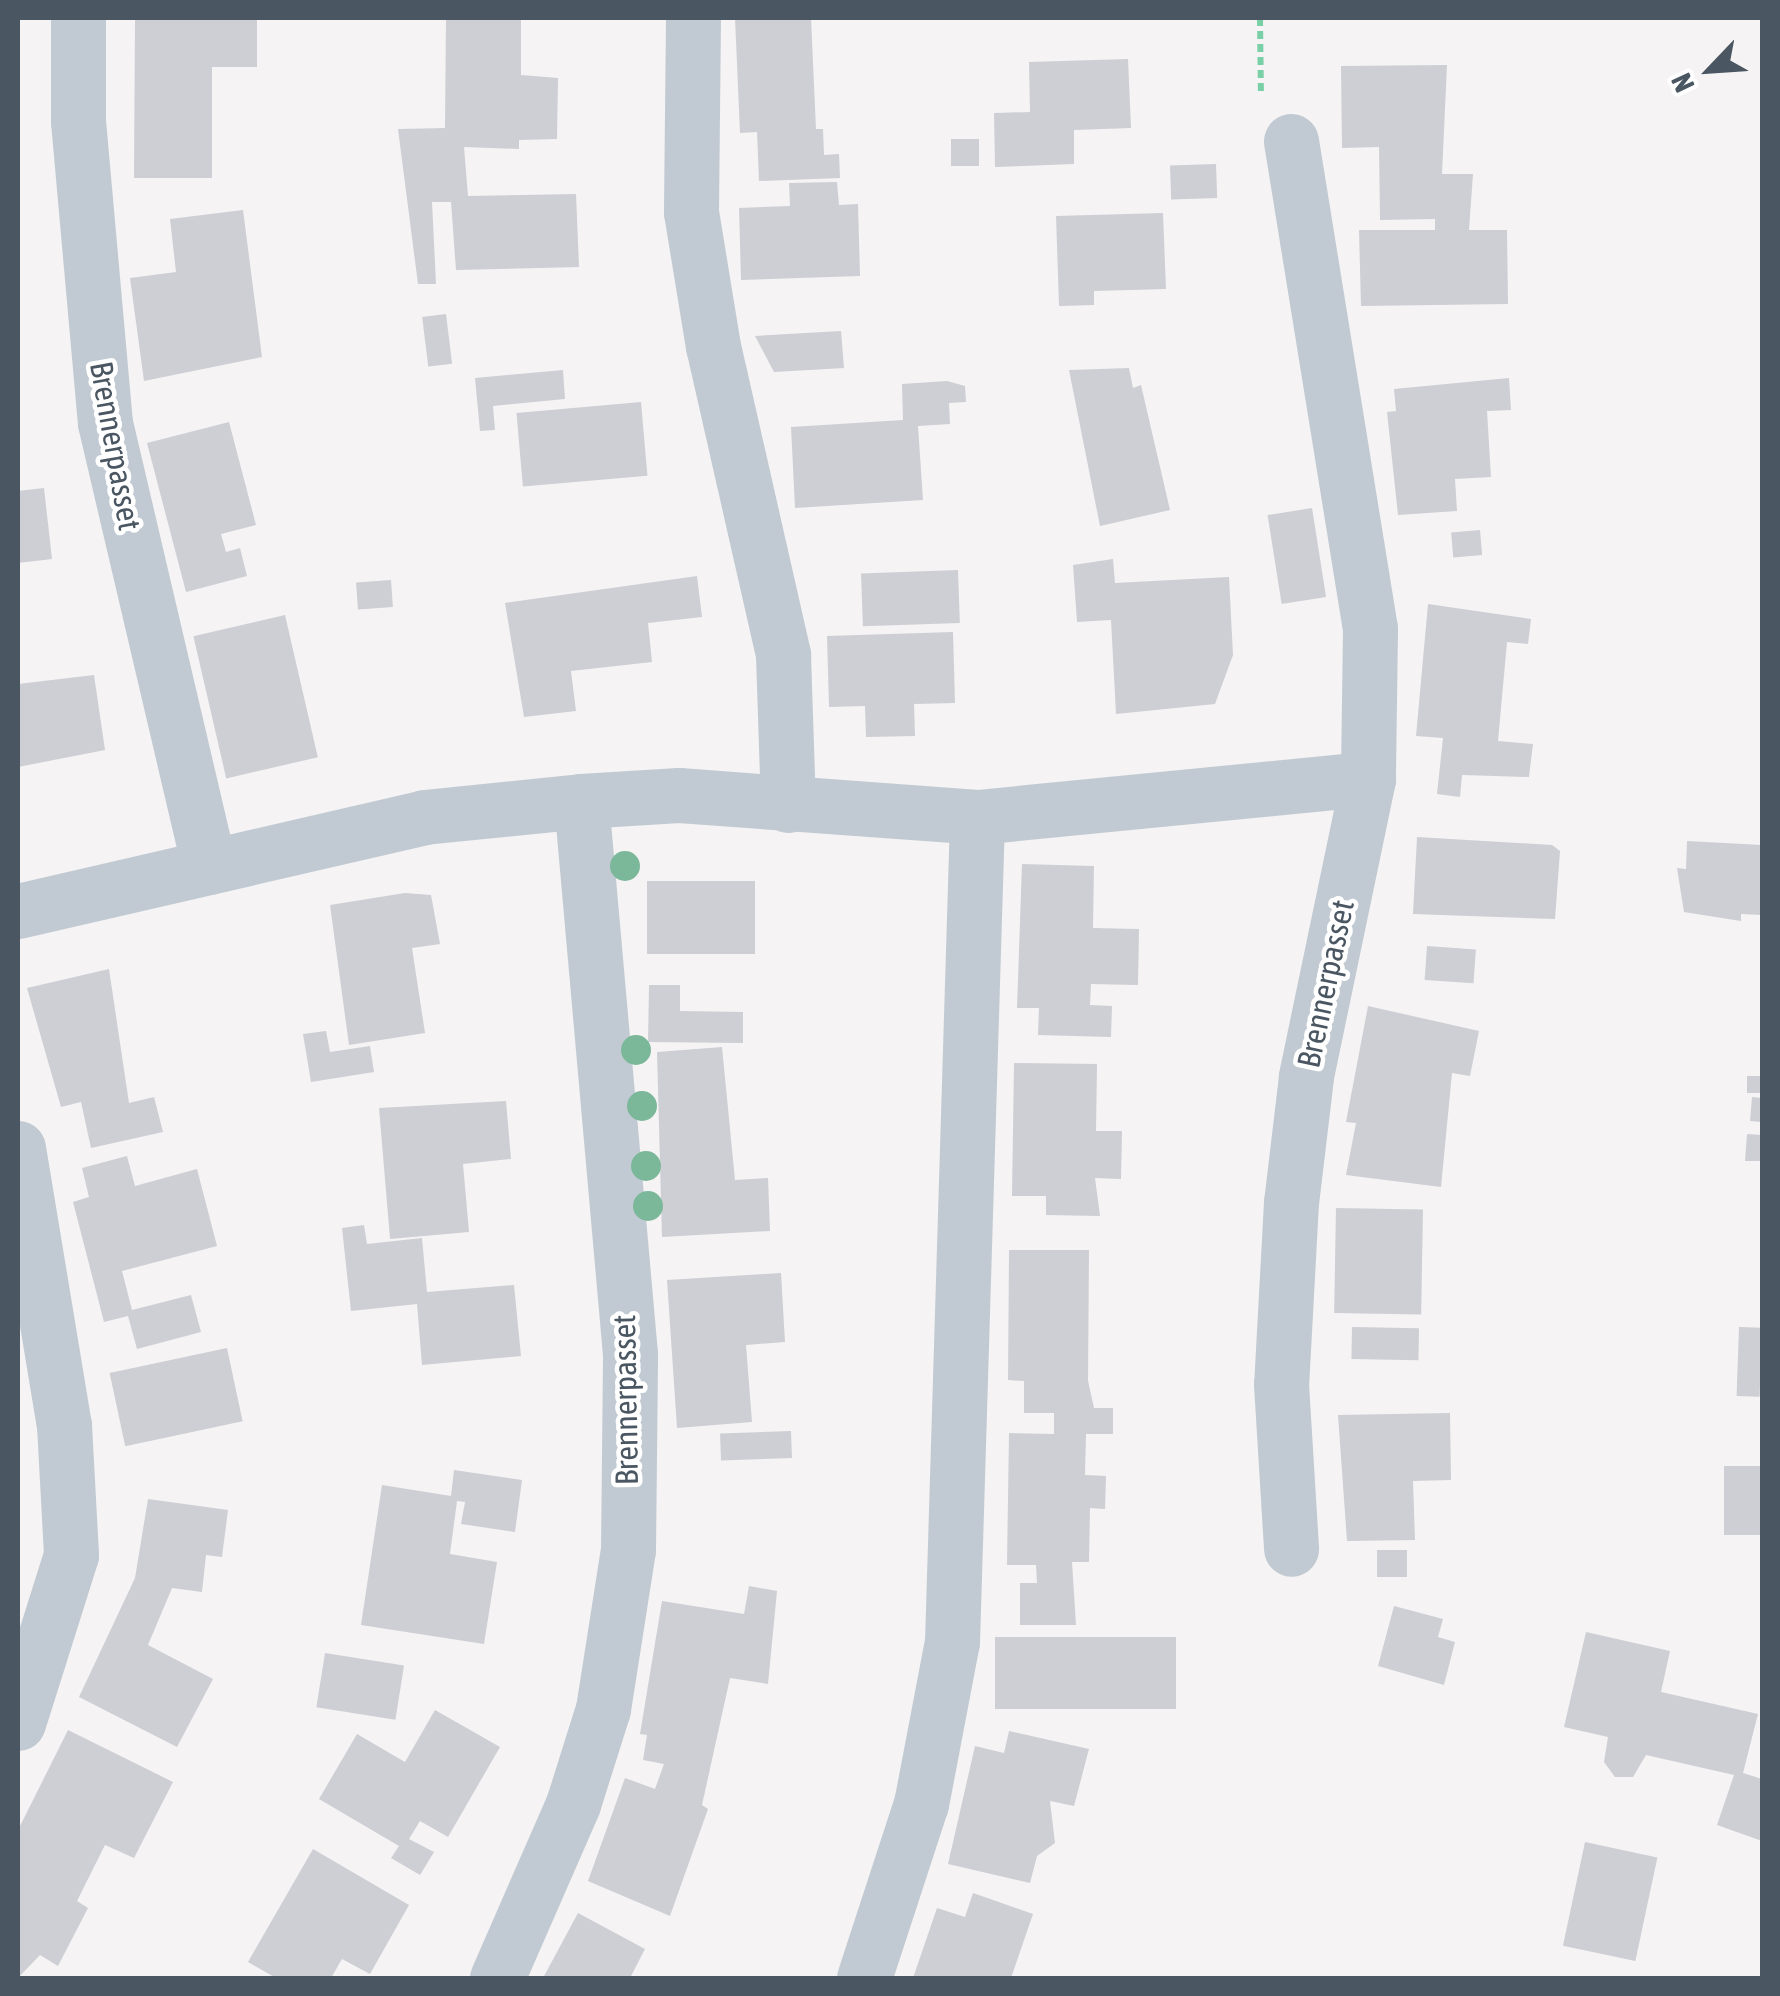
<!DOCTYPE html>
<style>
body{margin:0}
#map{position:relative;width:1780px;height:1996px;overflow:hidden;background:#f5f3f3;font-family:"Asap Condensed",sans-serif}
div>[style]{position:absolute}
.building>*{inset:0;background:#cdcfd5;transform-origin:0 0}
.path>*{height:6px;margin-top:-3px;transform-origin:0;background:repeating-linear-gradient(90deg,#7ad0a6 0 8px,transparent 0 13px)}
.minor>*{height:55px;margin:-27.5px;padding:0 27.5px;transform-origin:27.5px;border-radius:27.5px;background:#c1cad2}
.trees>*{width:30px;height:30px;margin:-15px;border-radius:50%;background:#7bb799}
span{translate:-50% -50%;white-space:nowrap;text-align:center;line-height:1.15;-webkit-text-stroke:9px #fff;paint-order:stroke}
.street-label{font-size:32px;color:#4a5661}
.frame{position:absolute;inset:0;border:20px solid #4a5661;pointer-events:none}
.north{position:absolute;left:1660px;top:20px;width:100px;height:100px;-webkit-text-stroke:8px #fff;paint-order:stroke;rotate:245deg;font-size:28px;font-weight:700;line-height:40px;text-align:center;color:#4a5661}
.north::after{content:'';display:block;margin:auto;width:35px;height:45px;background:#4a5661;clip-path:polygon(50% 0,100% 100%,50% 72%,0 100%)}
</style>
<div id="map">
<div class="building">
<div style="clip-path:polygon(135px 18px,257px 18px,257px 67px,212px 67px,212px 178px,134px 178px)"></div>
<div style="clip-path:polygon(446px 18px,521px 18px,521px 75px,558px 78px,557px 139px,519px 140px,519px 149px,464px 147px,468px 196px,576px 194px,579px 267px,456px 270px,451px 202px,432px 202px,436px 284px,418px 284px,398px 129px,445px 128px)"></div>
<div style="clip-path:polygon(735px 18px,811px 18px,816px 129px,823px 129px,824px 155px,839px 154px,840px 178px,759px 181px,757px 132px,740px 133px)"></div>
<div style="clip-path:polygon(1128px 59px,1131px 128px,1074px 130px,1074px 164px,995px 167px,994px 113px,1030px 112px,1029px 62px)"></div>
<div style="clip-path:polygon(1447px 65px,1442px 174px,1473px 174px,1469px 230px,1507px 230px,1508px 304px,1361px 306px,1359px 230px,1435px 230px,1435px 219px,1380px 220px,1379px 147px,1342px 148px,1341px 66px)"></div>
<div style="left:979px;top:139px;width:27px;height:28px;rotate:90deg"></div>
<div style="left:1216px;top:164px;width:34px;height:46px;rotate:88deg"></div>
<div style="clip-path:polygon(837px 182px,839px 205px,858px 204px,860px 276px,741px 280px,739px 208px,790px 206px,789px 183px)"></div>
<div style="clip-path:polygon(243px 210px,262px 357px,144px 381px,130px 278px,176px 272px,170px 219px)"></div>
<div style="clip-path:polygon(1163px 213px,1166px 289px,1094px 291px,1094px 305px,1059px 306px,1056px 216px)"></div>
<div style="left:446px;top:314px;width:50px;height:24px;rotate:83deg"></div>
<div style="clip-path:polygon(841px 331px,844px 368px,774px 372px,755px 336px)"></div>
<div style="clip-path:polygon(1129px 368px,1133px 388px,1141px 385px,1170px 510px,1100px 526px,1069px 370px)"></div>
<div style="clip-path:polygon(563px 370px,565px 399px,493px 406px,495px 430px,480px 431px,475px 378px)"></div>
<div style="clip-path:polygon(1509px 378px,1511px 410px,1487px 411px,1491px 477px,1455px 479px,1457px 511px,1398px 515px,1387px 412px,1396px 411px,1394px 389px)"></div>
<div style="clip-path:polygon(947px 381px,965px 386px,966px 402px,949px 403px,950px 424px,918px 426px,923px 500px,795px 508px,791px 427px,903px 420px,902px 384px)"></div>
<div style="left:641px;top:402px;width:74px;height:125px;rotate:85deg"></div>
<div style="clip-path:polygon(229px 422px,256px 525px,221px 534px,226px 552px,240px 548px,247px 576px,186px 592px,147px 443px)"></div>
<div style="clip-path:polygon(44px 488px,52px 559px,18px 563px,18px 491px)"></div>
<div style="left:1312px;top:508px;width:90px;height:45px;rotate:81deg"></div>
<div style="left:1480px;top:530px;width:25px;height:29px;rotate:85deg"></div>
<div style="clip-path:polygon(1113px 559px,1115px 583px,1229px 577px,1233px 655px,1215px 704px,1116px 714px,1111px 620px,1077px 622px,1073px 565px)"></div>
<div style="left:958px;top:570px;width:53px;height:97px;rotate:88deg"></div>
<div style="clip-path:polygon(697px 576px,702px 617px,648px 623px,652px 662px,571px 671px,576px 711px,524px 717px,505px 603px)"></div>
<div style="left:391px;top:580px;width:27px;height:35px;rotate:86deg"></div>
<div style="clip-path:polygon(1428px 604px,1531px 619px,1528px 644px,1507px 642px,1498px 741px,1533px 744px,1529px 777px,1462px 775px,1460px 797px,1437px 794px,1443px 738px,1416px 736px)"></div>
<div style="left:285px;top:615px;width:146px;height:94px;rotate:77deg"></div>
<div style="clip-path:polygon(953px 632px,955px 703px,914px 704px,915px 736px,866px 737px,865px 706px,829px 707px,827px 636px)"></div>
<div style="clip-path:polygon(94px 675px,105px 750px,18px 767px,18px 684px)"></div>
<div style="clip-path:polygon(1417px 837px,1552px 845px,1560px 851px,1555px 919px,1413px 914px)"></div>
<div style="clip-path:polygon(1687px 841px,1762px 845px,1762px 915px,1741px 914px,1741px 921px,1684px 912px,1677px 868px,1686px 869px)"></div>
<div style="clip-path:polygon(1022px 864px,1094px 866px,1093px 928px,1139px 929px,1138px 985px,1091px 984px,1090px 1005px,1112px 1006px,1111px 1037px,1038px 1035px,1039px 1008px,1017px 1008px)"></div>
<div style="left:647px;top:881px;width:108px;height:73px"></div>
<div style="clip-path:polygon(405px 893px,431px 895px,440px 944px,412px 948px,425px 1033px,349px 1045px,330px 905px)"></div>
<div style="left:1427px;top:946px;width:49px;height:34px;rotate:4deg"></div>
<div style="clip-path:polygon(109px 969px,129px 1103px,154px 1097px,163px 1132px,91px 1148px,81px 1102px,61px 1107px,27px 988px)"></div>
<div style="clip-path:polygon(649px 985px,680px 985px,680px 1011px,743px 1012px,743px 1043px,648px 1042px)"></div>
<div style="clip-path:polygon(1368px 1006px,1479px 1031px,1470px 1076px,1452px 1073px,1441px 1187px,1346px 1175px,1356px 1123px,1346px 1122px)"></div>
<div style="clip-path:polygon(326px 1031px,330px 1052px,370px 1046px,374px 1072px,311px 1082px,303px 1034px)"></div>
<div style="clip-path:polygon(722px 1047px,735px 1180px,768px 1178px,770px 1231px,662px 1237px,657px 1052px)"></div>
<div style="clip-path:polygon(1014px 1063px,1097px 1064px,1096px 1131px,1122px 1131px,1121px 1179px,1095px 1178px,1100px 1216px,1046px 1215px,1046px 1196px,1012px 1196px)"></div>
<div style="left:1747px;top:1076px;width:15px;height:17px"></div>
<div style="clip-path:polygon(1752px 1097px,1762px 1098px,1762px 1122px,1750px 1121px)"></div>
<div style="clip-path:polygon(506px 1101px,511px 1159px,463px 1164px,469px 1232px,390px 1239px,379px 1108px)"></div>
<div style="clip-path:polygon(1747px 1134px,1762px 1135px,1762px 1161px,1745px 1161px)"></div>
<div style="clip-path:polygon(127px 1156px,135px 1186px,197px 1169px,217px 1246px,122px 1271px,132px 1310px,191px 1295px,201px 1332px,137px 1349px,128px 1316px,104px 1322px,73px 1202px,89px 1197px,82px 1168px)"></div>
<div style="left:1336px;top:1208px;width:87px;height:105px;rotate:1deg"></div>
<div style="clip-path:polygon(364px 1225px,367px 1244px,422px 1238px,427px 1292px,514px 1285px,521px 1356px,422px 1365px,417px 1304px,351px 1311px,342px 1228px)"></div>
<div style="clip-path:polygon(1009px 1250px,1089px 1250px,1088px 1381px,1094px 1408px,1113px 1408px,1113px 1434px,1086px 1434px,1085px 1475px,1106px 1476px,1105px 1509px,1090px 1508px,1089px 1562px,1072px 1562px,1076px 1625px,1020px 1625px,1020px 1583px,1037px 1583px,1036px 1565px,1007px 1565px,1009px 1433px,1054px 1434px,1054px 1413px,1024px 1413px,1024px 1381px,1008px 1380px)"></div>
<div style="clip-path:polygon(781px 1273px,785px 1342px,746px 1345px,752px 1422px,677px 1428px,667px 1280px)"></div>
<div style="left:1352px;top:1327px;width:67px;height:32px;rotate:1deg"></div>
<div style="left:1739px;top:1327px;width:23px;height:69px;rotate:2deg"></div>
<div style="left:227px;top:1348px;width:75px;height:120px;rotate:78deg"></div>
<div style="clip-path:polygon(1450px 1413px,1451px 1480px,1413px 1481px,1415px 1540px,1347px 1541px,1338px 1415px)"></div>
<div style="left:791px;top:1431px;width:27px;height:71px;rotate:88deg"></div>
<div style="left:1724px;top:1466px;width:38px;height:69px"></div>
<div style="clip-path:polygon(454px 1470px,522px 1480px,515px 1532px,461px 1524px,465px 1502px,457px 1501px,450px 1554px,497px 1562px,484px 1644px,361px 1625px,382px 1485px,451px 1496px)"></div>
<div style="clip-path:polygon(148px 1499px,228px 1510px,222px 1557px,206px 1555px,202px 1592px,172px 1588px,148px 1645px,213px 1679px,177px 1747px,79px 1697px,135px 1578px)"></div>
<div style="left:1407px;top:1550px;width:27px;height:30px;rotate:90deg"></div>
<div style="clip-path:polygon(749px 1586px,777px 1591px,768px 1684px,730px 1678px,702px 1805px,708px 1809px,670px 1916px,588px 1881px,625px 1778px,655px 1789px,664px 1764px,643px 1760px,647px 1735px,640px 1734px,662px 1601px,744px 1614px)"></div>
<div style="clip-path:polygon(1394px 1606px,1443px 1619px,1438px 1637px,1455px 1642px,1444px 1685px,1378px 1666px)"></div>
<div style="clip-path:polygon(1586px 1632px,1670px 1651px,1661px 1692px,1758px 1714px,1743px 1773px,1762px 1779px,1762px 1841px,1717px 1825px,1734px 1775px,1646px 1755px,1633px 1777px,1615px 1777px,1604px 1762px,1608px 1737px,1564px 1727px)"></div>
<div style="left:1176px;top:1637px;width:72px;height:181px;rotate:90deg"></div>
<div style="left:325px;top:1653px;width:80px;height:55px;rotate:9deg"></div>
<div style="clip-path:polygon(435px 1710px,500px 1747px,448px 1837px,420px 1821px,409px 1839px,434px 1852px,420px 1875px,391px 1858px,399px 1846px,319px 1799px,357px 1734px,405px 1762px)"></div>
<div style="clip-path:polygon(68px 1730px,173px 1782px,134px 1858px,105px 1845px,77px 1901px,88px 1908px,58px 1966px,40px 1955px,18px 1978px,18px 1830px)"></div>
<div style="clip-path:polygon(1009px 1731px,1089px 1749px,1074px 1806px,1050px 1801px,1055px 1843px,1037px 1856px,1030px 1883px,948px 1864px,975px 1746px,1004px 1753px)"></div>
<div style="left:1585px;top:1842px;width:74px;height:106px;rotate:12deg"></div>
<div style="clip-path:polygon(313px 1849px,409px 1905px,370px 1974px,342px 1959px,331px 1978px,276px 1978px,248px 1962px)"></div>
<div style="clip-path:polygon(973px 1893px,1033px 1914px,1011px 1978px,913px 1978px,937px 1908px,965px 1917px)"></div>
<div style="clip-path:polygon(578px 1913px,645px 1949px,630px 1978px,543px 1978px)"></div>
</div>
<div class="path">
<div style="left:1260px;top:18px;width:78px;rotate:89.3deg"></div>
</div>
<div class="minor">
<div style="left:78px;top:18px;width:103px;rotate:90deg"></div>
<div style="left:78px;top:121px;width:303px;rotate:84.9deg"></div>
<div style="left:105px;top:423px;width:456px;rotate:76.8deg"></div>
<div style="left:693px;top:18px;width:194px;rotate:90.6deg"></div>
<div style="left:691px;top:212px;width:136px;rotate:80.7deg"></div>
<div style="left:713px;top:346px;width:317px;rotate:77.2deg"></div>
<div style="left:783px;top:655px;width:150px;rotate:88.1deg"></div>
<div style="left:1291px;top:141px;width:494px;rotate:80.8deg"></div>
<div style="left:1370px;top:629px;width:150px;rotate:90.8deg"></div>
<div style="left:1368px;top:779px;width:304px;rotate:101.8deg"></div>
<div style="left:1306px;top:1077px;width:126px;rotate:96.8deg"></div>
<div style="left:1291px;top:1202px;width:182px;rotate:93.1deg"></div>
<div style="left:1281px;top:1384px;width:165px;rotate:86.5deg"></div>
<div style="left:18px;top:911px;width:417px;rotate:-13deg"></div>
<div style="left:424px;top:817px;width:158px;rotate:-5.8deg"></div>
<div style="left:581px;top:801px;width:98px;rotate:-3.5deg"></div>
<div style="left:679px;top:795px;width:299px;rotate:4.2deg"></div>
<div style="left:977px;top:817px;width:393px;rotate:-5.6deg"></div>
<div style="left:18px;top:1148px;width:281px;rotate:80.6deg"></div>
<div style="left:64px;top:1425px;width:130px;rotate:86.9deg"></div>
<div style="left:71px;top:1555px;width:176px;rotate:107.5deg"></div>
<div style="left:497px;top:1978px;width:190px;rotate:-66.4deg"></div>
<div style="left:573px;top:1804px;width:100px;rotate:-72.5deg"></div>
<div style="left:603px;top:1709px;width:161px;rotate:-81.1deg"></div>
<div style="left:628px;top:1550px;width:196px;rotate:-89.4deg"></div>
<div style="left:630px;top:1354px;width:555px;rotate:-95.06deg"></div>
<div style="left:864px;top:1978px;width:183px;rotate:-71.9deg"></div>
<div style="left:921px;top:1804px;width:165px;rotate:-79.2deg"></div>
<div style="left:952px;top:1642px;width:825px;rotate:-88.26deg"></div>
</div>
<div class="trees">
<div style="left:625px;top:866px"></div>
<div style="left:636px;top:1050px"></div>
<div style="left:642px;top:1106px"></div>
<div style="left:646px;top:1166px"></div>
<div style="left:648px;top:1206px"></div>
</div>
<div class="street-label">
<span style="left:115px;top:446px;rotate:80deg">Brennerpasset</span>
<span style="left:1326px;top:984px;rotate:-78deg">Brennerpasset</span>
<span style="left:626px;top:1400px;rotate:-91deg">Brennerpasset</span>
</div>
<div class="frame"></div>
<div class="north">N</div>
</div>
